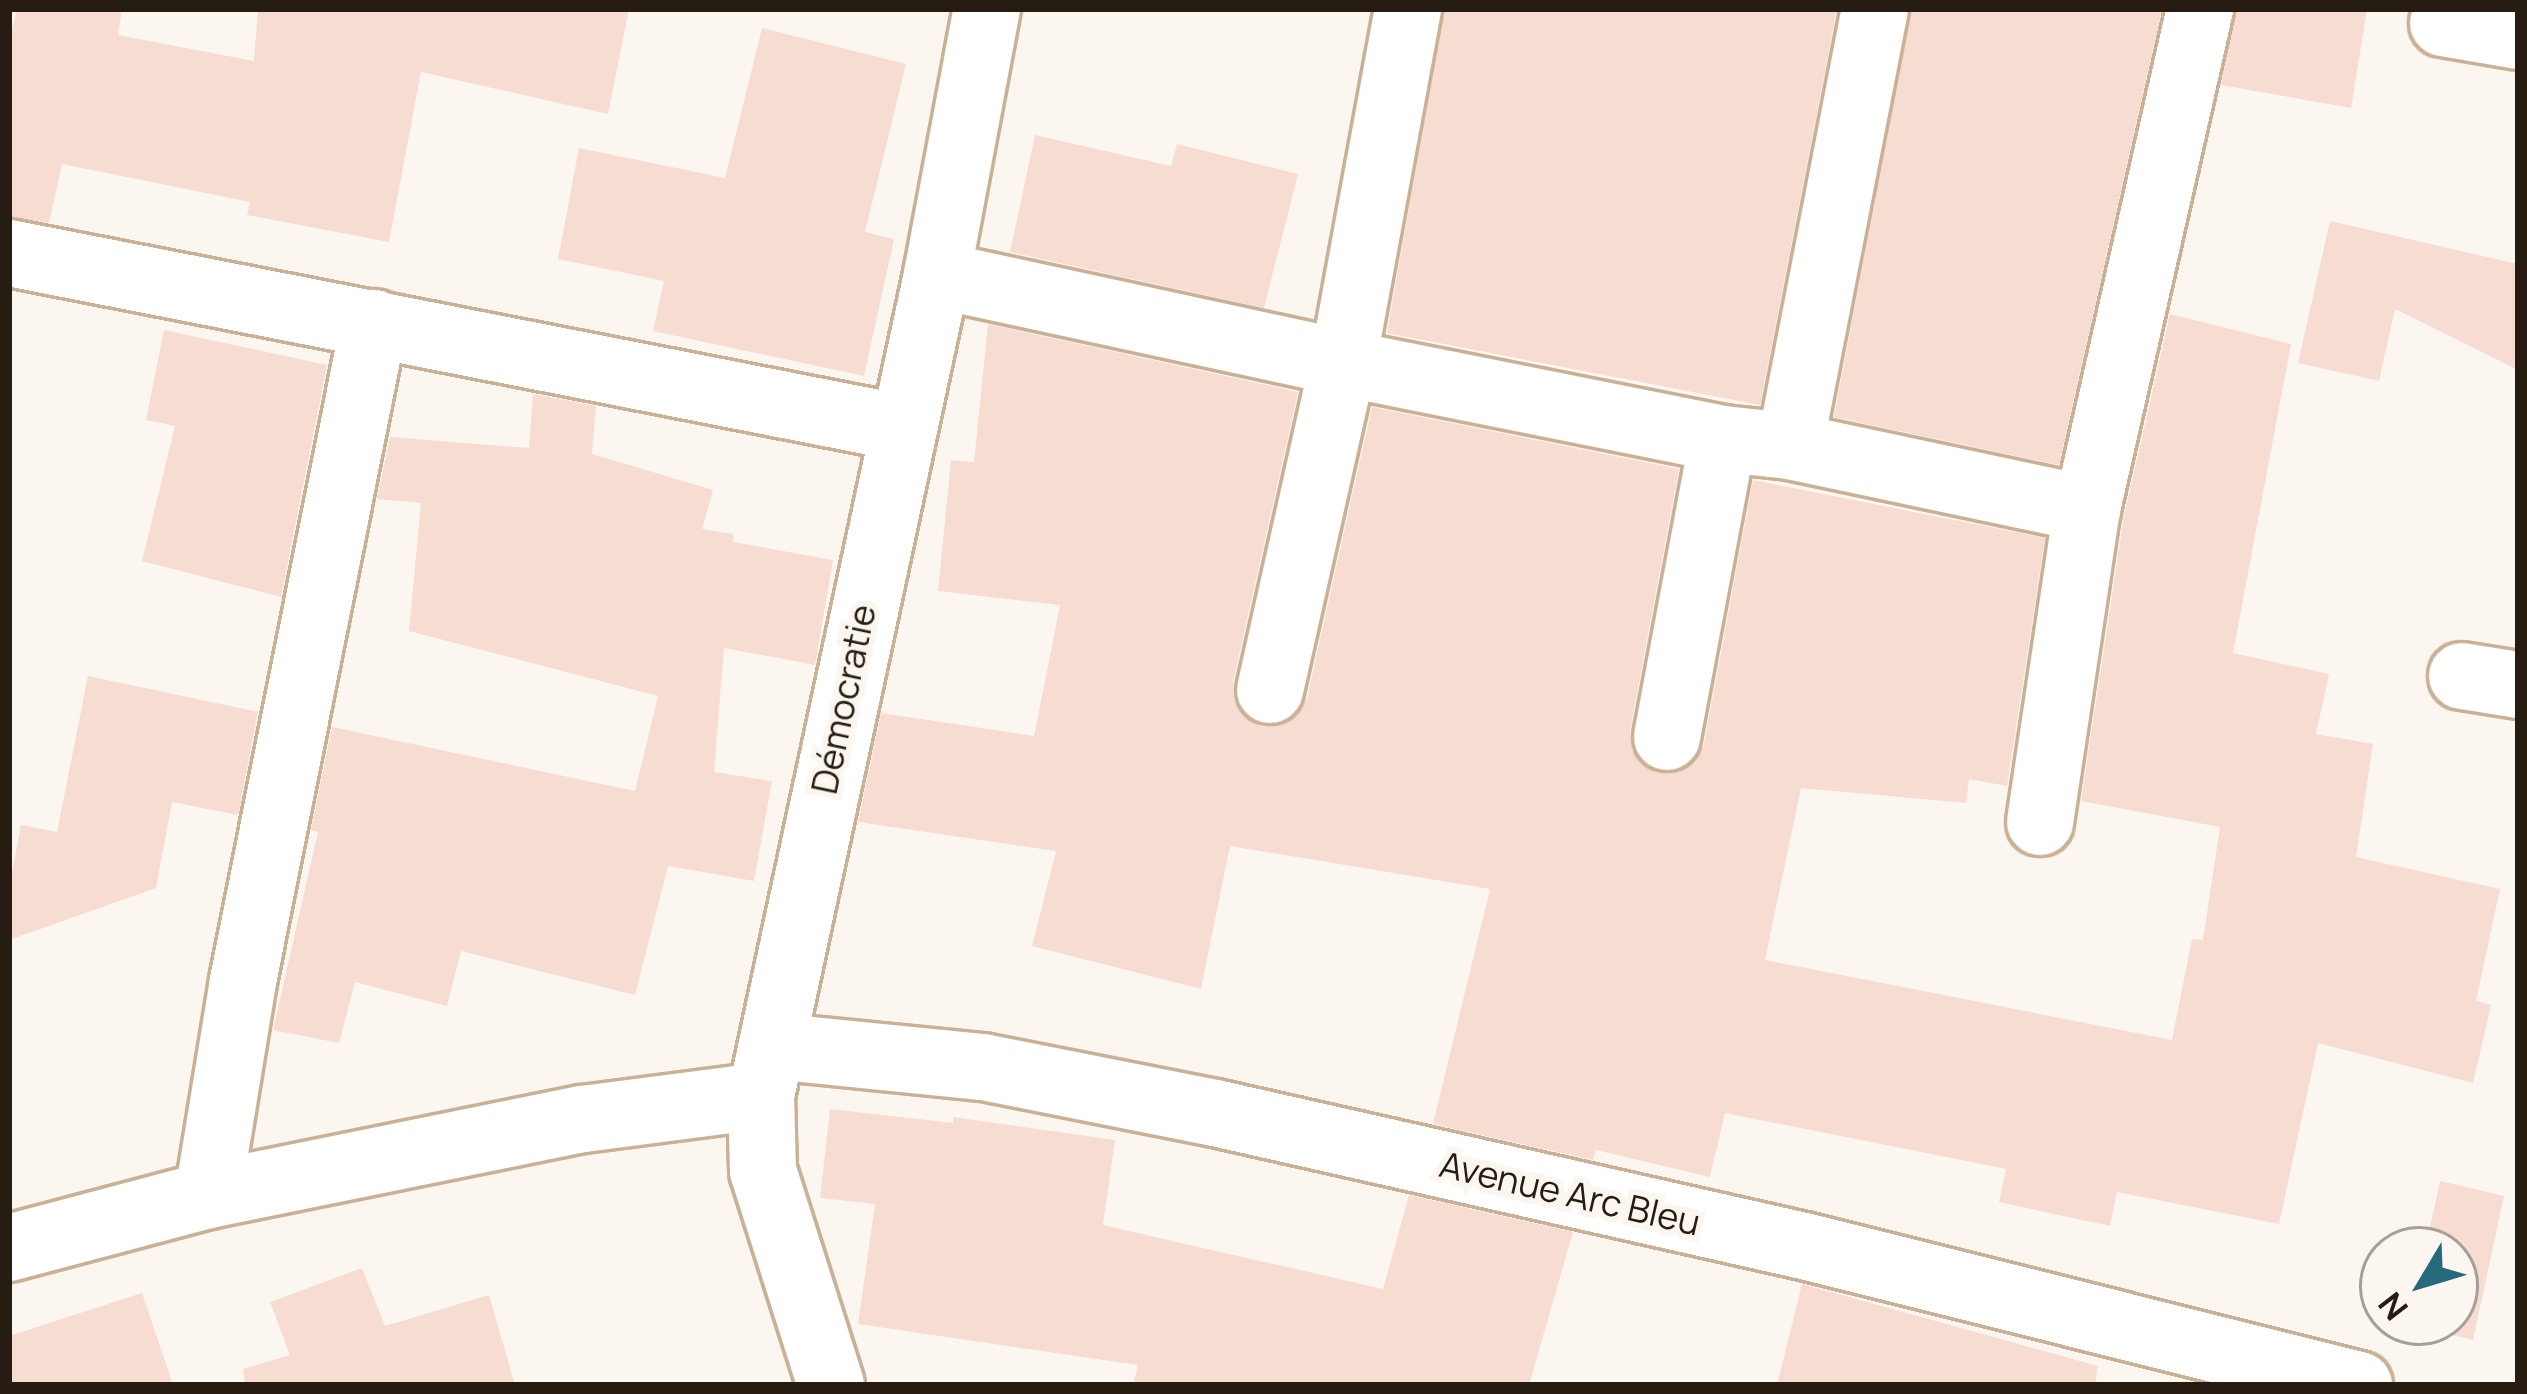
<!DOCTYPE html>
<meta charset="utf-8">
<style>
body{margin:0}
#map{position:relative;width:2527px;height:1394px;overflow:hidden;background:#fcf6f1;font-family:Manrope,sans-serif}
div>[style]{position:absolute}
.building>*{inset:0;background:#f7dcd2}
.roads{filter:drop-shadow(3px 0 #cab196) drop-shadow(-3px 0 #cab196) drop-shadow(0 3px #cab196) drop-shadow(0 -3px #cab196)}
.minor>*{height:66px;margin:-33px;padding:0 33px;transform-origin:33px;border-radius:33px;background:#fff}
span{translate:-50% -50%;white-space:nowrap;text-align:center;line-height:1.15;-webkit-text-stroke:12px #fcf6f1;paint-order:stroke}
.street-label{font-size:36px;color:#261c12}
.frame{position:absolute;inset:0;border:12px solid #261c12;pointer-events:none}
.north{position:absolute;left:2359px;top:1226px;width:120px;height:120px;box-sizing:border-box;background:#fcf6f1;border:3px solid #a69f98;border-radius:50%;rotate:232deg;font-size:33px;font-weight:700;line-height:48px;text-align:center;color:#261c12}
.north::after{content:'';display:block;margin:auto;width:42px;height:54px;background:#256a7a;clip-path:polygon(50% 0,100% 100%,50% 72%,0 100%)}
</style>
<div id="map">
<div class="building">
<div style="clip-path:polygon(17px 9px,122px 9px,118px 35px,254px 61px,258px 9px,629px 9px,608px 114px,421px 72px,389px 242px,247px 215px,250px 202px,62px 164px,49px 223px,9px 217px,9px 42px)"></div>
<div style="clip-path:polygon(1444px 9px,1837px 9px,1760px 405px,1387px 333px)"></div>
<div style="clip-path:polygon(1911px 9px,2162px 9px,2059px 465px,1834px 417px)"></div>
<div style="clip-path:polygon(2236px 9px,2367px 9px,2351px 108px,2221px 85px)"></div>
<div style="clip-path:polygon(762px 28px,906px 64px,865px 232px,894px 239px,864px 376px,653px 331px,664px 281px,558px 259px,579px 148px,725px 178px)"></div>
<div style="clip-path:polygon(1035px 135px,1171px 166px,1177px 144px,1298px 174px,1264px 308px,1010px 252px)"></div>
<div style="clip-path:polygon(2330px 221px,2518px 264px,2518px 370px,2395px 309px,2379px 381px,2298px 363px)"></div>
<div style="clip-path:polygon(2170px 314px,2291px 344px,2233px 653px,2329px 674px,2316px 734px,2373px 744px,2356px 857px,2500px 889px,2476px 1001px,2491px 1005px,2473px 1083px,2318px 1043px,2279px 1224px,2117px 1192px,2110px 1226px,1999px 1202px,2006px 1169px,1725px 1113px,1710px 1177px,1596px 1150px,1593px 1160px,1433px 1124px,1490px 889px,1230px 846px,1201px 989px,1032px 946px,1056px 851px,858px 822px,881px 713px,1034px 736px,1060px 605px,938px 591px,951px 460px,974px 462px,988px 324px,1298px 392px,1233px 682px,1234px 700px,1244px 717px,1263px 727px,1282px 725px,1297px 716px,1307px 698px,1372px 407px,1679px 469px,1630px 730px,1632px 750px,1644px 766px,1659px 773px,1680px 772px,1696px 760px,1704px 744px,1753px 480px,2045px 538px,2007px 786px,1969px 779px,1966px 803px,1801px 788px,1765px 960px,2172px 1040px,2192px 939px,2203px 940px,2220px 827px,2081px 801px,2124px 516px)"></div>
<div style="clip-path:polygon(164px 330px,327px 365px,281px 597px,142px 561px,175px 426px,146px 420px)"></div>
<div style="clip-path:polygon(533px 394px,596px 406px,592px 454px,713px 490px,702px 529px,733px 534px,733px 542px,833px 560px,815px 665px,724px 648px,714px 772px,772px 781px,754px 881px,668px 866px,635px 995px,461px 951px,447px 1006px,355px 982px,339px 1043px,273px 1030px,318px 832px,311px 830px,332px 727px,635px 791px,658px 696px,409px 631px,421px 503px,377px 499px,390px 437px,529px 448px)"></div>
<div style="clip-path:polygon(88px 676px,258px 712px,238px 815px,172px 802px,156px 888px,9px 940px,9px 888px,21px 825px,57px 832px)"></div>
<div style="clip-path:polygon(830px 1109px,953px 1123px,953px 1117px,1115px 1140px,1103px 1225px,1383px 1289px,1409px 1195px,1573px 1232px,1529px 1385px,1133px 1385px,1138px 1365px,858px 1324px,875px 1204px,820px 1198px)"></div>
<div style="clip-path:polygon(2440px 1181px,2504px 1196px,2473px 1340px,2409px 1325px,2455px 1322px,2455px 1250px,2425px 1250px)"></div>
<div style="clip-path:polygon(362px 1268px,385px 1326px,489px 1295px,515px 1385px,245px 1385px,243px 1369px,290px 1355px,270px 1302px)"></div>
<div style="clip-path:polygon(1802px 1284px,2098px 1366px,2095px 1385px,1777px 1385px)"></div>
<div style="clip-path:polygon(142px 1293px,173px 1385px,9px 1385px,9px 1336px)"></div>
</div>
<div class="roads">
<div class="minor">
<div style="left:2443px;top:23px;width:76px;rotate:9.8deg"></div>
<div style="left:9px;top:253px;width:911px;rotate:11.08deg"></div>
<div style="left:937px;top:275px;width:415px;rotate:12.2deg"></div>
<div style="left:1343px;top:363px;width:388px;rotate:11.3deg"></div>
<div style="left:1723px;top:439px;width:67px;rotate:6deg"></div>
<div style="left:1790px;top:446px;width:304px;rotate:12deg"></div>
<div style="left:1790px;top:446px;width:445px;rotate:-79deg"></div>
<div style="left:2462px;top:676px;width:57px;rotate:9.1deg"></div>
<div style="left:1270px;top:690px;width:335px;rotate:-77.4deg"></div>
<div style="left:1343px;top:363px;width:360px;rotate:-79.6deg"></div>
<div style="left:1667px;top:737px;width:303px;rotate:-79.4deg"></div>
<div style="left:2040px;top:822px;width:317px;rotate:-81.5deg"></div>
<div style="left:2087px;top:509px;width:513px;rotate:-77.27deg"></div>
<div style="left:772px;top:1046px;width:212px;rotate:5.7deg"></div>
<div style="left:983px;top:1067px;width:237px;rotate:11.2deg"></div>
<div style="left:1215px;top:1113px;width:608px;rotate:12.73deg"></div>
<div style="left:1808px;top:1247px;width:568px;rotate:14.06deg"></div>
<div style="left:208px;top:1195px;width:217px;rotate:-80.7deg"></div>
<div style="left:243px;top:981px;width:671px;rotate:-78.74deg"></div>
<div style="left:9px;top:1248px;width:206px;rotate:-14.9deg"></div>
<div style="left:208px;top:1195px;width:383px;rotate:-11.5deg"></div>
<div style="left:583px;top:1119px;width:179px;rotate:-7.4deg"></div>
<div style="left:831px;top:1385px;width:225px;rotate:-107.6deg"></div>
<div style="left:763px;top:1171px;width:75px;rotate:-91.5deg"></div>
<div style="left:761px;top:1096px;width:840px;rotate:-77.9deg"></div>
<div style="left:937px;top:275px;width:271px;rotate:-79.4deg"></div>
</div>
</div>
<div class="street-label">
<span style="left:843px;top:699px;rotate:-78deg">Démocratie</span>
<span style="left:1570px;top:1193px;rotate:13deg">Avenue Arc Bleu</span>
</div>
<div class="frame"></div>
<div class="north">N</div>
</div>
